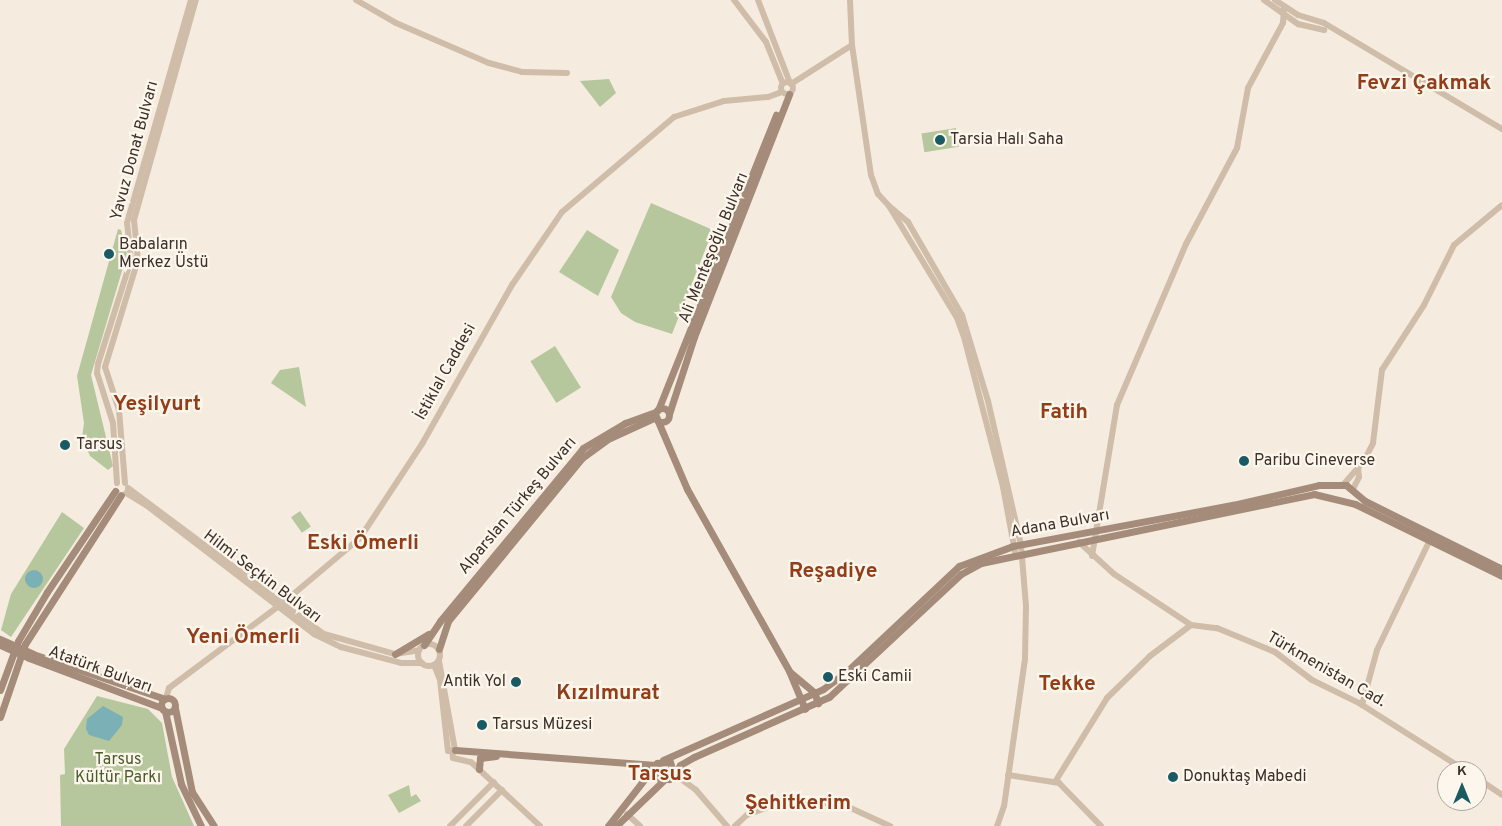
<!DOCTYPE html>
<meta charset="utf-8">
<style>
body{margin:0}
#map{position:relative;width:1502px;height:826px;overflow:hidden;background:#f5ecdf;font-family:Overpass,sans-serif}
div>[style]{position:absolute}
.green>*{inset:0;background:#b6c79d;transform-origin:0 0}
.water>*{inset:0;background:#7ab0b6}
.round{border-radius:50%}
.tertiary>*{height:6px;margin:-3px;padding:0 3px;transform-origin:3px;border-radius:3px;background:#cfbda9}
.tertiary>.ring{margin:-3px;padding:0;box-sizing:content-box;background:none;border:6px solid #cfbda9;border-radius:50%}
.secondary>*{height:7px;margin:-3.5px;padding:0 3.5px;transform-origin:3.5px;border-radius:3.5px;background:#a48b7a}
.secondary>.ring{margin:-3.5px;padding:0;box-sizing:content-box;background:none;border:7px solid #a48b7a;border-radius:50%}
.secondary-bridge>*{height:7px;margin:-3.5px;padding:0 3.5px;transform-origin:3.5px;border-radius:3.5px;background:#a48b7a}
.dots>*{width:14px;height:14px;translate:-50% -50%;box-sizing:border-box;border:2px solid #fcf6ec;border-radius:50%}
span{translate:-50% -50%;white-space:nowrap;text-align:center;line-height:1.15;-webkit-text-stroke:4.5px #fcf6ec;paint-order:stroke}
.poi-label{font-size:16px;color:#3c3029}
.left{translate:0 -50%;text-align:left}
.right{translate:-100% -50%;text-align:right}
.street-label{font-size:16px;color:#3c3029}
.park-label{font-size:16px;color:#485d2a}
.district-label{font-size:21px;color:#943d19;font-weight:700}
.north{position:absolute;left:1437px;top:761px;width:50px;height:50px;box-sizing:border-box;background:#fcf6ec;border:1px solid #afa79e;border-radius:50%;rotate:0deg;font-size:14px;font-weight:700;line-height:20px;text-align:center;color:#3c3029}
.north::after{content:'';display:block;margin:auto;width:18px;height:22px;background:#1a5a63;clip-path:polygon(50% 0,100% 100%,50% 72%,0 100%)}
</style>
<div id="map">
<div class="green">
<div style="clip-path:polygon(609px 79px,616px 93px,600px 107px,580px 81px)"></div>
<div style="left:956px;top:128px;width:19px;height:35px;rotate:81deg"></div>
<div style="clip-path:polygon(651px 203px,713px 230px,672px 334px,635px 322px,621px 313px,611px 297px)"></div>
<div style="clip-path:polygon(118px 229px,121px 230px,127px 254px,91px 375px,113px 466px,108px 470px,90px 456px,82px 438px,84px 423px,77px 376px)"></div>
<div style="clip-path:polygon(587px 230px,619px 250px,598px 296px,559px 272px)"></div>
<div style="left:555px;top:346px;width:49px;height:29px;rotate:58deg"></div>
<div style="clip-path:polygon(299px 367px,306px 407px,271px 383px,280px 370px)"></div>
<div style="left:300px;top:511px;width:19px;height:11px;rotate:55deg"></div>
<div style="clip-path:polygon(62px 512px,84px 528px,11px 637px,1px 630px,11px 594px)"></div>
<div style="clip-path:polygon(97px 696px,148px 709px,162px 723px,172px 777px,194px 826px,61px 826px,60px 775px,65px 774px,64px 749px)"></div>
<div style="clip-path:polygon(409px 785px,411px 797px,416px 794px,421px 801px,399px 813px,388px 795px)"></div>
</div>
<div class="water">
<div class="round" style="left:25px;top:570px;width:18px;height:18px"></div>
<div style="clip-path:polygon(103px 706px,123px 717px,122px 725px,109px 741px,89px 735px,86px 729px,87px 719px)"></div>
</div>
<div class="tertiary">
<div style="left:356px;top:0;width:46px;rotate:29.9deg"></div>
<div style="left:396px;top:23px;width:101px;rotate:23.3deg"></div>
<div style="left:489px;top:63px;width:34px;rotate:15deg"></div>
<div style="left:522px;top:72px;width:45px;rotate:1.3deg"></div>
<div style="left:734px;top:0;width:53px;rotate:52.7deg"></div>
<div style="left:766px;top:42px;width:45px;rotate:68deg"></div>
<div style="left:758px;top:0;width:89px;rotate:68.9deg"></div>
<div style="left:850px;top:0;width:45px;rotate:87.5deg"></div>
<div style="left:852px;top:45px;width:131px;rotate:81.7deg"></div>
<div style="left:871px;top:175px;width:20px;rotate:70deg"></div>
<div style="left:878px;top:194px;width:16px;rotate:47deg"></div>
<div style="left:889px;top:206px;width:131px;rotate:58.7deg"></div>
<div style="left:957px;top:318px;width:20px;rotate:70deg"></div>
<div style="left:964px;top:337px;width:155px;rotate:75.4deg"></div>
<div style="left:1003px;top:487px;width:71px;rotate:79.5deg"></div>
<div style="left:1264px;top:0;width:42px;rotate:35.2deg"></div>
<div style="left:1298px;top:24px;width:27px;rotate:13deg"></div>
<div style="left:1275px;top:0;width:27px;rotate:33deg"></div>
<div style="left:1298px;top:15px;width:27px;rotate:17deg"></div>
<div style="left:1324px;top:23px;width:207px;rotate:30.8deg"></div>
<div class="ring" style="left:781px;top:82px;width:6px;height:6px"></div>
<div style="left:791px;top:84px;width:72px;rotate:-32.6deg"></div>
<div style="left:889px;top:206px;width:25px;rotate:40deg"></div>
<div style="left:908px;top:222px;width:108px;rotate:59.9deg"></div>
<div style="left:962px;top:315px;width:90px;rotate:73.2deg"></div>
<div style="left:988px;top:401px;width:148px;rotate:77.1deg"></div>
<div style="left:1021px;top:545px;width:61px;rotate:85.3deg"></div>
<div style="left:1026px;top:606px;width:53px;rotate:91.1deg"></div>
<div style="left:1025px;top:659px;width:148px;rotate:98.1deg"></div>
<div style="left:1004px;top:806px;width:21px;rotate:109deg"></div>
<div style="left:117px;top:483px;width:60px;rotate:-93.8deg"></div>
<div style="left:113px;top:423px;width:52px;rotate:-107.7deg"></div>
<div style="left:97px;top:373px;width:9px;rotate:-84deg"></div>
<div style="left:98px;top:364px;width:109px;rotate:-72.4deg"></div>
<div style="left:131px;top:260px;width:37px;rotate:-96deg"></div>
<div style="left:127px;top:223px;width:232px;rotate:-74deg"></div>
<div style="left:125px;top:483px;width:73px;rotate:-94.7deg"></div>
<div style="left:119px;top:410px;width:45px;rotate:-108deg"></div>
<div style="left:105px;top:367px;width:112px;rotate:-72.9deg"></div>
<div style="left:138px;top:260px;width:40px;rotate:-95.7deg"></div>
<div style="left:134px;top:220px;width:229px;rotate:-74.3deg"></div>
<div style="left:1343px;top:485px;width:32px;rotate:-49deg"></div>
<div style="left:1364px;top:461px;width:20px;rotate:-63deg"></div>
<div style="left:1373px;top:443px;width:74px;rotate:-83deg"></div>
<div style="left:1382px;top:370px;width:77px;rotate:-57.1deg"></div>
<div style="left:1424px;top:305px;width:67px;rotate:-63.4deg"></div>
<div style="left:1454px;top:245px;width:62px;rotate:-39.8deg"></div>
<div style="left:128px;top:488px;width:244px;rotate:36.7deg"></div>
<div style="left:324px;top:634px;width:74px;rotate:15.7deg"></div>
<div style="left:395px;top:654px;width:24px;rotate:-9deg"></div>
<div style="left:1353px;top:489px;width:13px;rotate:-63deg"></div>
<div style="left:1359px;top:477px;width:9px;rotate:-96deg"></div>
<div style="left:126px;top:493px;width:23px;rotate:31deg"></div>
<div style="left:146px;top:505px;width:212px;rotate:37.5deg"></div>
<div style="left:314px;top:634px;width:30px;rotate:26deg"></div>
<div style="left:341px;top:647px;width:62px;rotate:14.9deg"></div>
<div style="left:401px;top:663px;width:21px"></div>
<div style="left:1079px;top:542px;width:47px;rotate:42.4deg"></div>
<div style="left:1114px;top:574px;width:92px;rotate:33.5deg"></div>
<div style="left:1191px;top:625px;width:26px;rotate:7deg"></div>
<div style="left:1217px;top:628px;width:63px;rotate:22.5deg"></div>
<div style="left:1275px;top:652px;width:46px;rotate:37.1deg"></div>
<div style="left:1312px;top:680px;width:52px;rotate:26.1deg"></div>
<div style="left:1359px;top:703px;width:127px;rotate:32.4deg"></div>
<div style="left:1092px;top:556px;width:153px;rotate:-80.6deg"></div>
<div style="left:1117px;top:405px;width:175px;rotate:-66.8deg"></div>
<div style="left:1186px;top:244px;width:109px;rotate:-62deg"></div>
<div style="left:1237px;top:148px;width:61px;rotate:-79.6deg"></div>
<div style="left:1248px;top:88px;width:74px;rotate:-61.7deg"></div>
<div style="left:1283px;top:23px;width:16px;rotate:-86deg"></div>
<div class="ring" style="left:418px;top:644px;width:16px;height:16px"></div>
<div style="left:439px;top:661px;width:90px;rotate:79.8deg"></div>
<div style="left:455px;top:750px;width:3px;rotate:180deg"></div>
<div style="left:452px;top:750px;width:8px;rotate:83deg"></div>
<div style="left:453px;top:758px;width:18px;rotate:13deg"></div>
<div style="left:471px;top:762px;width:94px;rotate:42.8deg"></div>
<div style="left:434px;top:665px;width:16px;rotate:68deg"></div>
<div style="left:440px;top:680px;width:71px;rotate:83.6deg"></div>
<div style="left:448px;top:751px;width:4px;rotate:-14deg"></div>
<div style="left:166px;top:698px;width:10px;rotate:-73deg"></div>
<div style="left:169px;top:688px;width:144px;rotate:-36.8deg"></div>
<div style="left:284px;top:602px;width:99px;rotate:-40.1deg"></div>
<div style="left:360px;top:538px;width:113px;rotate:-56.6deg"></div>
<div style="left:422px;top:444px;width:183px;rotate:-60.5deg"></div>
<div style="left:512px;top:285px;width:88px;rotate:-55.6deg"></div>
<div style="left:562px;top:212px;width:147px;rotate:-40.3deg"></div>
<div style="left:674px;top:117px;width:52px;rotate:-17.7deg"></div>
<div style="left:724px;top:101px;width:44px;rotate:-5.2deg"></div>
<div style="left:768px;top:97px;width:15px;rotate:-20deg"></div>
<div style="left:1362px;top:705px;width:57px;rotate:-74.7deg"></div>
<div style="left:1377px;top:650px;width:122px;rotate:-64.3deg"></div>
<div style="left:674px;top:774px;width:27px;rotate:36deg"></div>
<div style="left:696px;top:790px;width:48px;rotate:49.3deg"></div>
<div style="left:1008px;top:775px;width:52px;rotate:8.9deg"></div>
<div style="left:1059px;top:783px;width:60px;rotate:45.7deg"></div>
<div style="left:1477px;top:778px;width:30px;rotate:34deg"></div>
<div style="left:1055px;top:782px;width:99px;rotate:-58.2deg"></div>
<div style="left:1107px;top:698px;width:60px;rotate:-44.3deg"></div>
<div style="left:1150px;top:656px;width:51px;rotate:-37.1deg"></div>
<div style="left:627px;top:814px;width:18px;rotate:43deg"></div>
<div style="left:450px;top:826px;width:62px;rotate:-45deg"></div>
<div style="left:466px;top:826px;width:51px;rotate:-45deg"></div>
<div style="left:735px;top:826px;width:16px;rotate:-43deg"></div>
<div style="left:747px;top:815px;width:31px;rotate:-21deg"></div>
<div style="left:776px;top:804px;width:24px;rotate:-9deg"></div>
<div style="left:800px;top:800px;width:44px;rotate:6.5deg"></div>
<div style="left:844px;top:805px;width:51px;rotate:24.5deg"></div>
</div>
<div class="secondary">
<div class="ring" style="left:655px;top:408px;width:7px;height:7px"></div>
<div style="left:658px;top:410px;width:318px;rotate:-68.2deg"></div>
<div style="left:669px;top:414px;width:81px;rotate:-72deg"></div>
<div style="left:694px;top:337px;width:261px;rotate:-68.6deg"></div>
<div style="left:657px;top:419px;width:76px;rotate:66.8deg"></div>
<div style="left:687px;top:489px;width:209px;rotate:60.7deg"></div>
<div style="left:789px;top:671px;width:41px;rotate:67.2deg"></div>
<div style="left:424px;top:645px;width:29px;rotate:-56deg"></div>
<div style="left:440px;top:621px;width:224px;rotate:-50.4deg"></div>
<div style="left:583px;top:448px;width:49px;rotate:-30.8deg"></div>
<div style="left:625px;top:423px;width:33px;rotate:-20deg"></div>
<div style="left:439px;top:649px;width:29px;rotate:-72deg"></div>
<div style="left:448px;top:621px;width:211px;rotate:-50.6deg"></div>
<div style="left:582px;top:458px;width:34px;rotate:-36deg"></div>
<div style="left:610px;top:438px;width:51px;rotate:-24.5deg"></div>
<div style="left:33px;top:654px;width:139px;rotate:18.8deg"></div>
<div style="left:395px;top:654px;width:39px;rotate:-31deg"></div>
<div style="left:29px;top:658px;width:142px;rotate:20.6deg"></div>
<div style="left:791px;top:673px;width:30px;rotate:40deg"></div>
<div style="left:814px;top:692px;width:12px;rotate:70deg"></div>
<div style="left:0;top:690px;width:52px;rotate:-69.8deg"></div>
<div style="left:18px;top:641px;width:57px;rotate:-59.4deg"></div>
<div style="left:47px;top:592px;width:122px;rotate:-56deg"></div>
<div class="ring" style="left:161px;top:698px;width:7px;height:7px"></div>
<div style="left:175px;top:708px;width:86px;rotate:78.6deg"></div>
<div style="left:192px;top:792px;width:40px;rotate:57.1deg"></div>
<div style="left:165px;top:711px;width:75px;rotate:77.6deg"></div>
<div style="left:181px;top:784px;width:47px;rotate:64.5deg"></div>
<div style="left:0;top:717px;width:77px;rotate:-71.1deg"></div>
<div style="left:25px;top:644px;width:177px;rotate:-57.2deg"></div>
<div style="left:455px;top:750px;width:201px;rotate:4.3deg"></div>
<div style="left:663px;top:760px;width:175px;rotate:-23.9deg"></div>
<div style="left:823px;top:689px;width:26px;rotate:-36deg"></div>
<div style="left:844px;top:674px;width:158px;rotate:-43.2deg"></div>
<div style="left:959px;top:566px;width:58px;rotate:-20.3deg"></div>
<div style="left:1013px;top:546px;width:224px;rotate:-10.6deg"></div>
<div style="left:1233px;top:505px;width:88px;rotate:-13.1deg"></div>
<div style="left:1319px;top:485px;width:27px"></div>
<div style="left:1346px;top:485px;width:25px;rotate:40deg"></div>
<div style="left:1365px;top:501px;width:153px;rotate:26.4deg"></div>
<div style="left:479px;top:769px;width:11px;rotate:-85deg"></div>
<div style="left:480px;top:758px;width:16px;rotate:-7deg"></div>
<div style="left:674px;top:774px;width:11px;rotate:-56deg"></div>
<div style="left:680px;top:765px;width:16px;rotate:-30deg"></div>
<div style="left:694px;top:757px;width:148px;rotate:-24deg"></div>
<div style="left:829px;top:697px;width:180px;rotate:-43deg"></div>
<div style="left:961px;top:574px;width:23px;rotate:-29deg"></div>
<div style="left:981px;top:563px;width:340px;rotate:-11.7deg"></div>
<div style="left:1314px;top:494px;width:42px;rotate:13.7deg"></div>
<div style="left:1355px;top:504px;width:164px;rotate:26.1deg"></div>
<div style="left:608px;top:826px;width:80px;rotate:-52.1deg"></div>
<div style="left:657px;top:763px;width:13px;rotate:-4deg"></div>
<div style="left:670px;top:762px;width:13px;rotate:72deg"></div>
<div style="left:674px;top:774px;width:7px;rotate:135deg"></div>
<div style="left:669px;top:779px;width:9px;rotate:180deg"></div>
<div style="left:660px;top:779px;width:6px;rotate:-141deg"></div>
<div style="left:655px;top:775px;width:10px;rotate:-90deg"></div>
<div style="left:616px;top:826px;width:66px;rotate:-43.8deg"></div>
</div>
<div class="secondary-bridge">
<div style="left:0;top:639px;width:36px;rotate:24deg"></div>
<div style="left:0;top:645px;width:32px;rotate:24deg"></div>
</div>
<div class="dots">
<div style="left:940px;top:140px;background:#1a5a63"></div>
<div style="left:109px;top:254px;background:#1a5a63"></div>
<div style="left:65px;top:445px;background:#1a5a63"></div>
<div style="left:1244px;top:461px;background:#1a5a63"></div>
<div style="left:828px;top:677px;background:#1a5a63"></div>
<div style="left:516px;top:682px;background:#1a5a63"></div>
<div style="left:482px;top:725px;background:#1a5a63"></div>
<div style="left:1173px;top:777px;background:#1a5a63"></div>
</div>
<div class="poi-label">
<span class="left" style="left:950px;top:140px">Tarsia Halı Saha</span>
<span class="left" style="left:119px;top:254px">Babaların<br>Merkez Üstü</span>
<span class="left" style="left:76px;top:445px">Tarsus</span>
<span class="left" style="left:1254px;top:461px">Paribu Cineverse</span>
<span class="left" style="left:838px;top:677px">Eski Camii</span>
<span class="right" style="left:506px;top:682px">Antik Yol</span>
<span class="left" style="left:492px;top:725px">Tarsus Müzesi</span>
<span class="left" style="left:1183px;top:777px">Donuktaş Mabedi</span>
</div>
<div class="street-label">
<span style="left:135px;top:151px;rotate:-75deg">Yavuz Donat Bulvarı</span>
<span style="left:714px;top:248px;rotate:-68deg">Ali Menteşoğlu Bulvarı</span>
<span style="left:446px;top:372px;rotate:-61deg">İstiklal Caddesi</span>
<span style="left:518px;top:506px;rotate:-50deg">Alparslan Türkeş Bulvarı</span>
<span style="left:1060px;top:524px;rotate:-10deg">Adana Bulvarı</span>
<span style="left:262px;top:577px;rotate:37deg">Hilmi Seçkin Bulvarı</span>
<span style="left:100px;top:670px;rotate:20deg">Atatürk Bulvarı</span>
<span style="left:1326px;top:670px;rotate:30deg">Türkmenistan Cad.</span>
</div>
<div class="park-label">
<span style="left:118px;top:769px">Tarsus<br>Kültür Parkı</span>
</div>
<div class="district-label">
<span style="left:1424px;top:84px">Fevzi Çakmak</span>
<span style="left:157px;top:405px">Yeşilyurt</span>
<span style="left:1064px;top:413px">Fatih</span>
<span style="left:363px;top:544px">Eski Ömerli</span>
<span style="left:833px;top:572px">Reşadiye</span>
<span style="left:243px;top:638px">Yeni Ömerli</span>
<span style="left:1067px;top:685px">Tekke</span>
<span style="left:608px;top:694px">Kızılmurat</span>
<span style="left:660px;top:775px">Tarsus</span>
<span style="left:798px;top:804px">Şehitkerim</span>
</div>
<div class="north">K</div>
</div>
